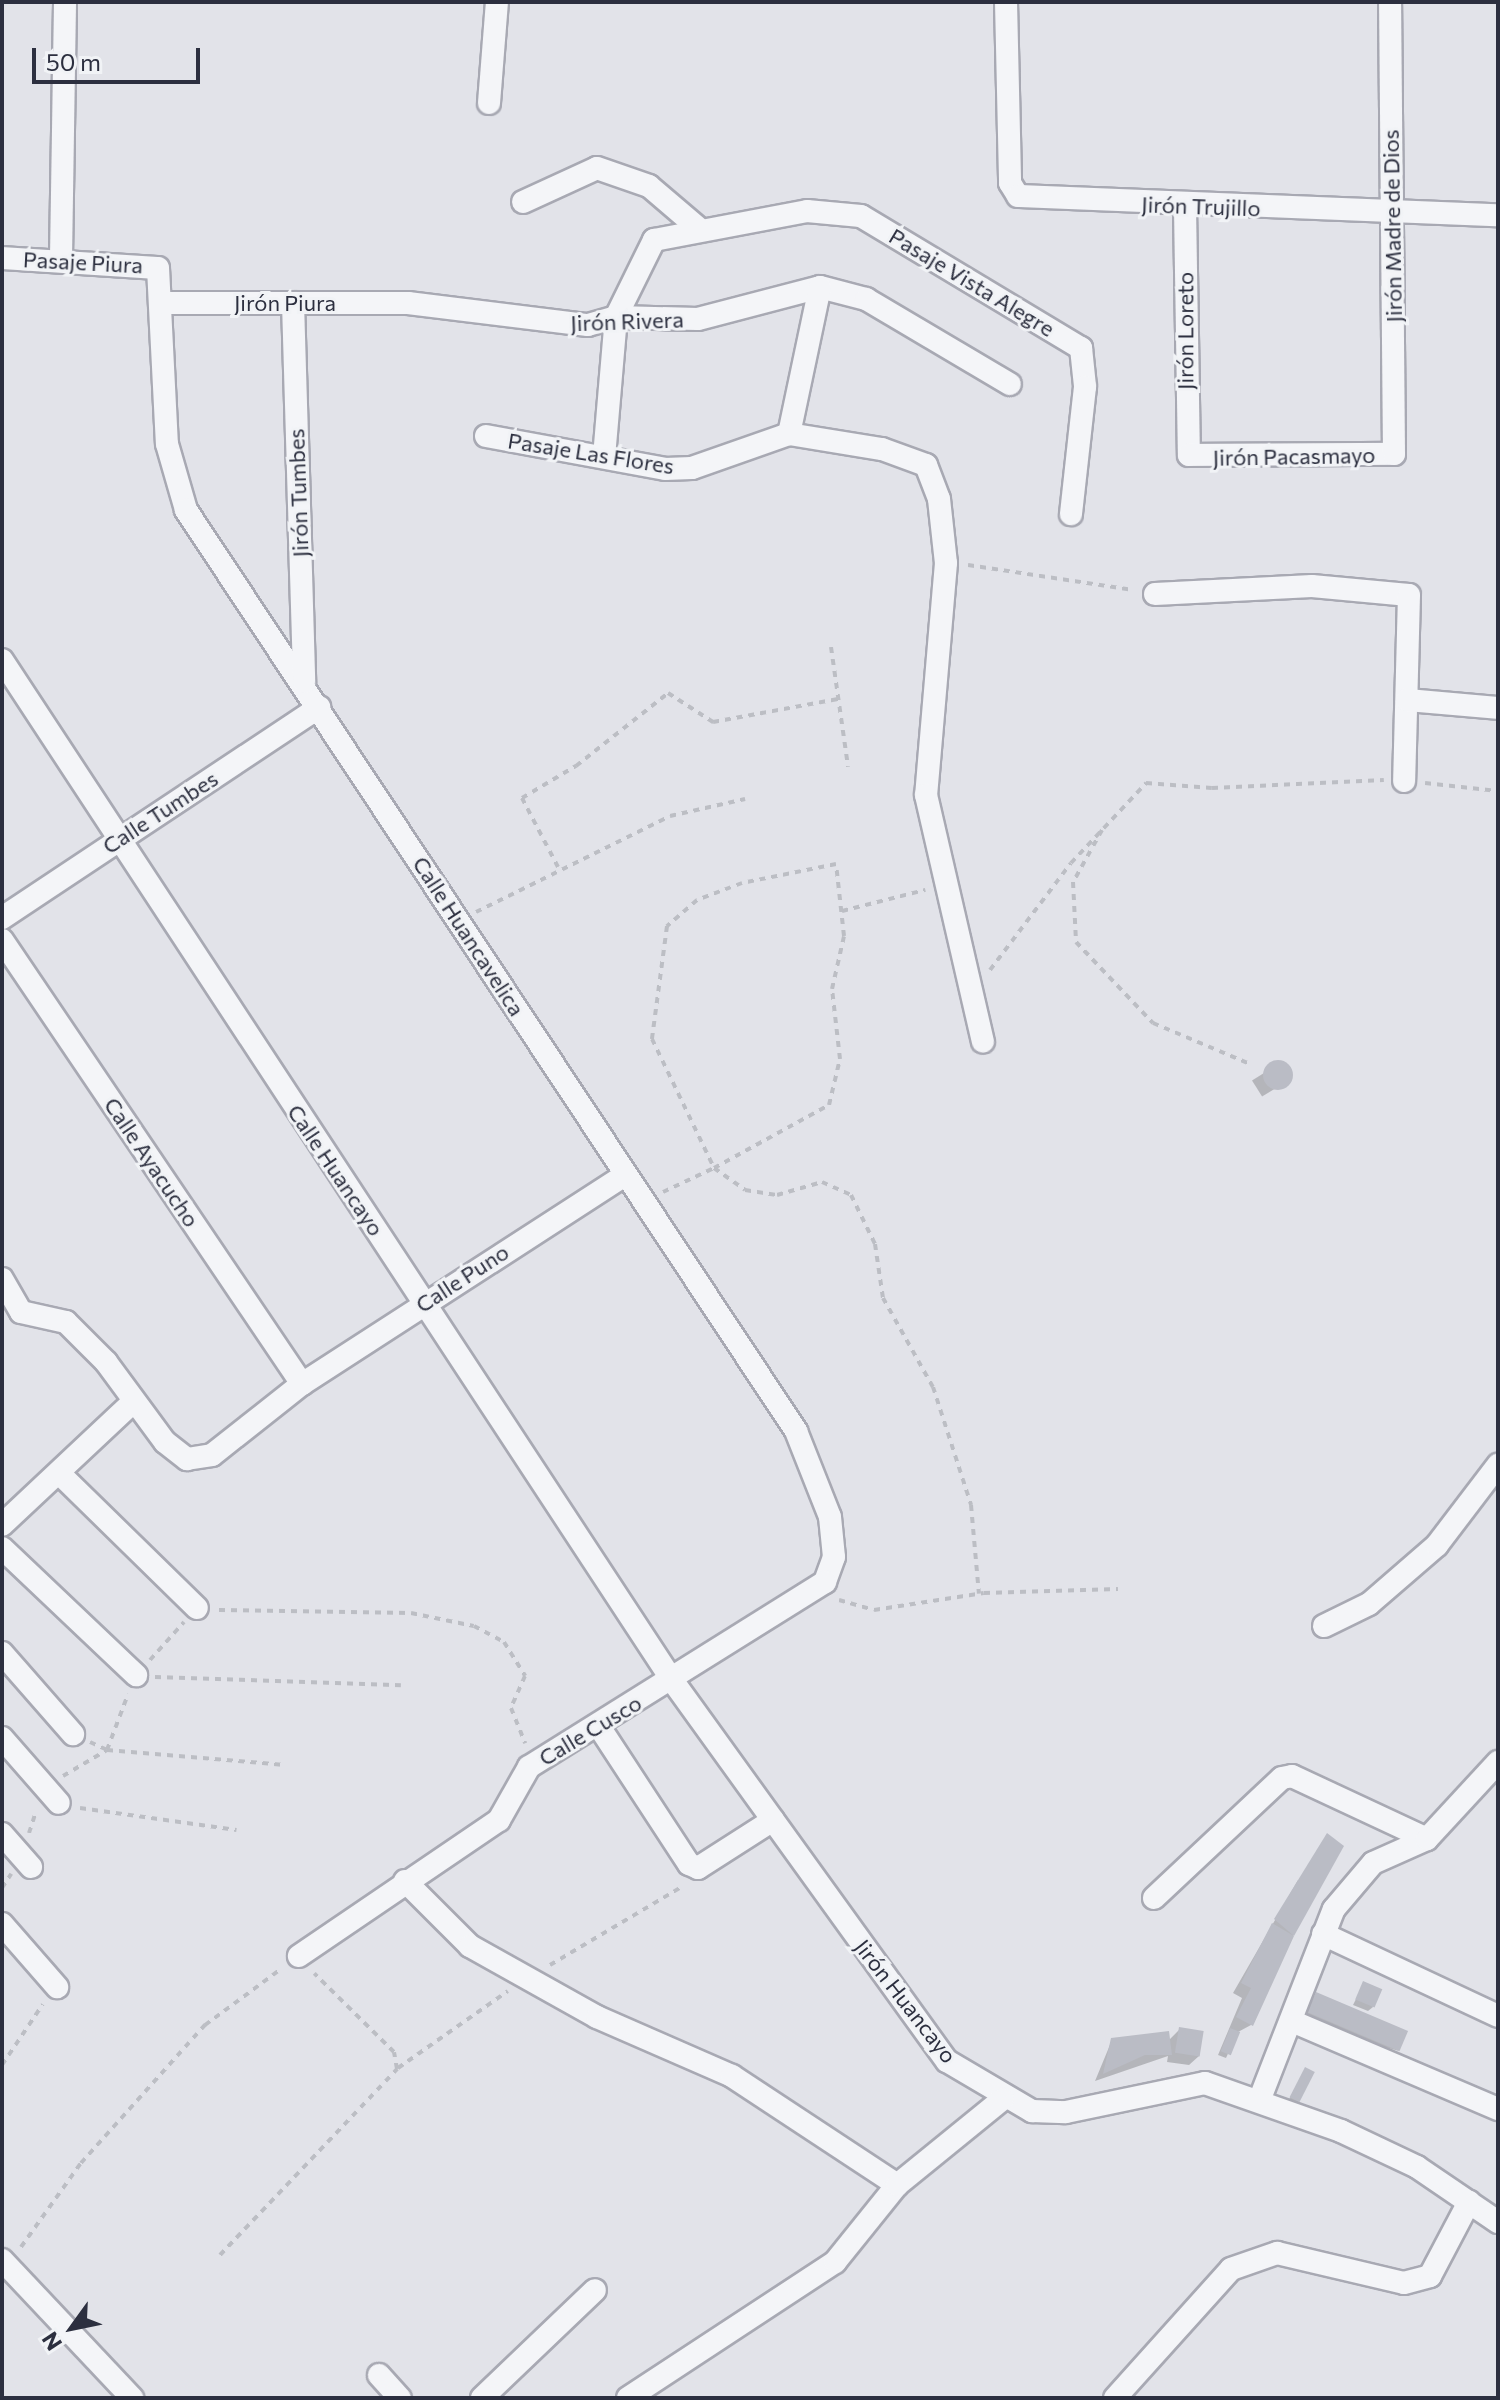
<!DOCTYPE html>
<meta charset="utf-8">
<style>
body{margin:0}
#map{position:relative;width:1500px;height:2400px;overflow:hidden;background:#e2e3e9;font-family:Commissioner,sans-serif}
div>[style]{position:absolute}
.shadow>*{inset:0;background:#0003;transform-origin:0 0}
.building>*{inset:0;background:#babcc5;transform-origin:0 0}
.round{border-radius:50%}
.path>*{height:4px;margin-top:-2px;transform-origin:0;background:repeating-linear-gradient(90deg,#bcbec4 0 6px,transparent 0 12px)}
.roads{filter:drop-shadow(2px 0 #a8a9b3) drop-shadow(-2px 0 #a8a9b3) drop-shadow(0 2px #a8a9b3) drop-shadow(0 -2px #a8a9b3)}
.minor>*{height:22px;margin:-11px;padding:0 11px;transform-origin:11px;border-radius:11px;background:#f4f5f8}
span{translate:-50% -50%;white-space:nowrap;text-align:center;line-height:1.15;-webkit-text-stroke:6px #f1f3f6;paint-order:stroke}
.street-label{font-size:22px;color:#2c2f3f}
.frame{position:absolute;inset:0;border:4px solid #2c2f3f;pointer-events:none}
.north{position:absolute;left:32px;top:2288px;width:80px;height:80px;-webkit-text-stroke:6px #f1f3f6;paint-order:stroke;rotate:237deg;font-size:22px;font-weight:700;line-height:32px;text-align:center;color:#2c2f3f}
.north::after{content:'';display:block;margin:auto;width:28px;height:36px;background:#2c2f3f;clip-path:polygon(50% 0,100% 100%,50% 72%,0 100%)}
.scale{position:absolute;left:32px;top:48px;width:168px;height:36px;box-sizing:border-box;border:4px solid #2c2f3f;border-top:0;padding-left:10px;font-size:24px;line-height:28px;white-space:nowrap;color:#2c2f3f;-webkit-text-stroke:6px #f1f3f6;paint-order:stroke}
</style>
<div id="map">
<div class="shadow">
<div style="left:1280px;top:1063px;width:19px;height:33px;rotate:58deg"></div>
<div style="clip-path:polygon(1298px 1880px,1316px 1887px,1251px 2025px,1238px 2032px,1226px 2058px,1218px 2055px,1242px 1998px,1233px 1993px)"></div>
<div style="clip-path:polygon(1364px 1983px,1373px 2007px,1368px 2011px,1353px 2005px)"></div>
<div style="clip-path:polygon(1316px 1995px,1399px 2051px,1298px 2022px)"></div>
<div style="clip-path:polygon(1179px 2030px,1199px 2056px,1189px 2065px,1167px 2062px,1168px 2056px,1095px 2081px,1112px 2040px,1168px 2041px)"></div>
<div style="clip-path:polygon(1305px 2070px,1298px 2102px,1294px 2106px,1287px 2103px)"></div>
</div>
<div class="building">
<div class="round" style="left:1263px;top:1060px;width:30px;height:30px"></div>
<div style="clip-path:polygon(1327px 1833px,1344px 1846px,1294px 1936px,1274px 1919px)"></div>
<div style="clip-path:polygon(1272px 1923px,1294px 1936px,1253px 2026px,1236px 2017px,1251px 1988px,1241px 1983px)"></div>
<div style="left:1363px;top:1981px;width:21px;height:20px;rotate:23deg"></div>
<div style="left:1316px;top:1992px;width:100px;height:22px;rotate:23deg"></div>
<div style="left:1179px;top:2027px;width:25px;height:26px;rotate:9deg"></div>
<div style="left:1230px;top:2028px;width:11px;height:25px;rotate:22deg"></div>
<div style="clip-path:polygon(1169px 2031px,1172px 2055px,1145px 2055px,1103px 2074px,1111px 2038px)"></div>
<div style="left:1305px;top:2067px;width:11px;height:34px;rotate:27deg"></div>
</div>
<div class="path">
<div style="left:968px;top:565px;width:167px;rotate:8.6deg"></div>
<div style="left:831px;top:647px;width:121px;rotate:81.9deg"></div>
<div style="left:1425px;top:783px;width:73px;rotate:6.3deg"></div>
<div style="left:1102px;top:830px;width:60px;rotate:119.1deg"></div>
<div style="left:1073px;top:882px;width:60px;rotate:87.1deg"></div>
<div style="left:1076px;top:942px;width:112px;rotate:46.5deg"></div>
<div style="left:1153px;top:1023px;width:105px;rotate:22.9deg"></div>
<div style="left:558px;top:867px;width:78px;rotate:-117.6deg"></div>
<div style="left:522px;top:798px;width:63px;rotate:-30.7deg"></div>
<div style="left:576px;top:766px;width:117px;rotate:-38.4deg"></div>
<div style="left:668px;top:693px;width:54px;rotate:32.8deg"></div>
<div style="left:713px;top:722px;width:127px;rotate:-10.4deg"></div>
<div style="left:842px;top:911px;width:86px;rotate:-14.2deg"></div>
<div style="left:476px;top:912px;width:216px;rotate:-26.3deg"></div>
<div style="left:670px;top:816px;width:77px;rotate:-12.8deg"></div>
<div style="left:990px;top:970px;width:134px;rotate:-52.9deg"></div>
<div style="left:1071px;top:863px;width:110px;rotate:-46.8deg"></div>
<div style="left:1146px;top:783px;width:66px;rotate:4.3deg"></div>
<div style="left:1212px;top:788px;width:172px;rotate:-2.7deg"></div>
<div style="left:663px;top:1192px;width:56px;rotate:-25.2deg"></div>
<div style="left:714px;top:1168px;width:131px;rotate:-28.7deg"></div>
<div style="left:829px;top:1105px;width:47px;rotate:-76.6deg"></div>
<div style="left:840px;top:1059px;width:70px;rotate:-96.5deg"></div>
<div style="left:832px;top:989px;width:54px;rotate:-77.2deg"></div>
<div style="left:844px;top:936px;width:72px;rotate:-96.3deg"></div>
<div style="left:836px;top:864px;width:96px;rotate:168.6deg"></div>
<div style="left:742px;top:883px;width:48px;rotate:159.3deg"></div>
<div style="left:697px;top:900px;width:40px;rotate:139deg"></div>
<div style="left:667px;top:926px;width:114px;rotate:97.6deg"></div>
<div style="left:652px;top:1039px;width:143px;rotate:64.3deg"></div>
<div style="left:714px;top:1168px;width:38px;rotate:35deg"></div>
<div style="left:745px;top:1190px;width:32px;rotate:9deg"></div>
<div style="left:777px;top:1195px;width:47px;rotate:-16.1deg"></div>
<div style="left:822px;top:1182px;width:32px;rotate:24deg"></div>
<div style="left:851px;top:1195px;width:55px;rotate:63.9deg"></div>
<div style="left:875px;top:1244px;width:55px;rotate:81.6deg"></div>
<div style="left:883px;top:1298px;width:102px;rotate:60.7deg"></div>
<div style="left:933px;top:1387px;width:124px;rotate:72.1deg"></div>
<div style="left:971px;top:1505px;width:89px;rotate:84.9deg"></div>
<div style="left:839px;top:1600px;width:36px;rotate:16deg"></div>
<div style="left:874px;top:1610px;width:111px;rotate:-8.8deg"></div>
<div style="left:984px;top:1593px;width:134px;rotate:-1.7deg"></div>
<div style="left:219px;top:1610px;width:192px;rotate:0.9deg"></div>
<div style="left:411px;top:1613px;width:64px;rotate:11.7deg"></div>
<div style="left:474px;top:1626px;width:34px;rotate:28deg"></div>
<div style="left:504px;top:1642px;width:40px;rotate:58deg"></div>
<div style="left:525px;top:1676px;width:35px;rotate:114deg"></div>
<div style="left:511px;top:1708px;width:38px;rotate:68deg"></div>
<div style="left:150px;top:1660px;width:51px;rotate:-48.2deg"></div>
<div style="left:155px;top:1677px;width:246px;rotate:1.9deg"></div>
<div style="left:90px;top:1742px;width:19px;rotate:25deg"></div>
<div style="left:107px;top:1750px;width:178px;rotate:4.8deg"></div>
<div style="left:63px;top:1776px;width:51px;rotate:-30.6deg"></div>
<div style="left:107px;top:1750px;width:60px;rotate:-69.4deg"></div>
<div style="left:80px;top:1808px;width:158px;rotate:8deg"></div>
<div style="left:29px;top:1833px;width:23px;rotate:-72deg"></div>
<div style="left:2px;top:1888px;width:17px;rotate:-57deg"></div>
<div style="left:550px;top:1965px;width:155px;rotate:-30.7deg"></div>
<div style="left:2px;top:2065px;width:73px;rotate:-56.1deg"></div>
<div style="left:398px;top:2068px;width:134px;rotate:-35deg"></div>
<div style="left:21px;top:2247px;width:103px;rotate:-54.5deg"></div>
<div style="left:81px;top:2163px;width:186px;rotate:-48.1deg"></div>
<div style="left:205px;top:2025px;width:94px;rotate:-36.4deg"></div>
<div style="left:220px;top:2255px;width:257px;rotate:-46.4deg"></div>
<div style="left:397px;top:2069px;width:17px;rotate:-100deg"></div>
<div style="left:394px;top:2052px;width:112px;rotate:-135.4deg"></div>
</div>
<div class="roads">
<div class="minor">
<div style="left:1006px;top:2px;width:181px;rotate:88.7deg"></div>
<div style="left:1010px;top:183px;width:15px;rotate:58deg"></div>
<div style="left:1018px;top:196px;width:480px;rotate:2.3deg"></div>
<div style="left:489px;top:103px;width:101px;rotate:-85.5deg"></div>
<div style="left:523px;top:202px;width:81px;rotate:-24.7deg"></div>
<div style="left:597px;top:168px;width:55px;rotate:19.1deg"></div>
<div style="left:649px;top:186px;width:63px;rotate:40.5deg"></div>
<div style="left:1185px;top:207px;width:248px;rotate:89.1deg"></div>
<div style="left:1189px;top:455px;width:205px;rotate:-0.3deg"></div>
<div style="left:1394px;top:454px;width:452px;rotate:-90.5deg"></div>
<div style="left:2px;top:258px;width:156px;rotate:3.7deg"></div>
<div style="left:158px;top:268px;width:176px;rotate:87.1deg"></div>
<div style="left:167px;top:444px;width:69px;rotate:73.9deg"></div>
<div style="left:186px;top:510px;width:1105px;rotate:56.48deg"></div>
<div style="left:796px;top:1431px;width:92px;rotate:68.4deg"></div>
<div style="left:830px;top:1517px;width:40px;rotate:84.3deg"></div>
<div style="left:834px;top:1557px;width:27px;rotate:110deg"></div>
<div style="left:825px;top:1582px;width:349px;rotate:148deg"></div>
<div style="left:529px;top:1767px;width:61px;rotate:119.5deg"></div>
<div style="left:499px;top:1820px;width:242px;rotate:145.8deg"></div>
<div style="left:61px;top:258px;width:256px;rotate:-89.1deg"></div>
<div style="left:163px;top:303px;width:245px"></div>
<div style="left:408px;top:303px;width:181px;rotate:7deg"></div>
<div style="left:588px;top:325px;width:29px;rotate:-16deg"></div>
<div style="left:616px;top:317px;width:82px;rotate:1.4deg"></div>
<div style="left:698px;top:319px;width:126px;rotate:-14.7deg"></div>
<div style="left:820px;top:287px;width:48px;rotate:14.6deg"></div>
<div style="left:866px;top:299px;width:167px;rotate:30.6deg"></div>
<div style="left:293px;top:303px;width:379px;rotate:88.3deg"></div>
<div style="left:789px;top:434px;width:150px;rotate:-78.1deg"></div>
<div style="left:486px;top:436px;width:182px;rotate:10.4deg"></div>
<div style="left:665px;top:469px;width:27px;rotate:-2deg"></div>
<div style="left:692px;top:468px;width:103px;rotate:-19.3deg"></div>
<div style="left:789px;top:434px;width:94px;rotate:9.2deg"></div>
<div style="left:882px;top:449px;width:47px;rotate:20deg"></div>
<div style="left:926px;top:465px;width:36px;rotate:69deg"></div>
<div style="left:939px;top:499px;width:64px;rotate:83.8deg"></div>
<div style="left:946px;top:563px;width:233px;rotate:94.9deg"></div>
<div style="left:926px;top:795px;width:253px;rotate:77deg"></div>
<div style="left:604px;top:457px;width:141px;rotate:-85.1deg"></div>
<div style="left:616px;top:317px;width:86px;rotate:-63.7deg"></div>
<div style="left:654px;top:240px;width:156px;rotate:-10.7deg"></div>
<div style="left:807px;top:211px;width:54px;rotate:5.3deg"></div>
<div style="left:861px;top:216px;width:257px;rotate:31deg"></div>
<div style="left:1081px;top:348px;width:39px;rotate:84deg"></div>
<div style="left:1085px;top:387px;width:128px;rotate:96.3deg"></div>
<div style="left:1155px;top:594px;width:157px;rotate:-2.9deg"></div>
<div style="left:1312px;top:586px;width:97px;rotate:5.3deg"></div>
<div style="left:1409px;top:595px;width:186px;rotate:91.5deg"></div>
<div style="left:2px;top:660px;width:1220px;rotate:56.7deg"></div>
<div style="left:672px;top:1680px;width:470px;rotate:54.2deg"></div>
<div style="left:947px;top:2061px;width:99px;rotate:30.5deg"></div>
<div style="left:1032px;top:2111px;width:34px;rotate:2deg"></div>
<div style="left:1066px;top:2112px;width:142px;rotate:-11.8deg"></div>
<div style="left:1205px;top:2083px;width:144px;rotate:19.4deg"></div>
<div style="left:1341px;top:2131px;width:84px;rotate:25.3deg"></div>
<div style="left:1417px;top:2167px;width:98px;rotate:34.2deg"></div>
<div style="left:1407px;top:700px;width:91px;rotate:5deg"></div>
<div style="left:2px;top:918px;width:381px;rotate:-33.6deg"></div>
<div style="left:2px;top:940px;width:536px;rotate:55.95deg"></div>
<div style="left:2px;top:1279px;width:38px;rotate:60deg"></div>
<div style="left:21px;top:1312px;width:46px;rotate:12.5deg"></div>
<div style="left:66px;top:1322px;width:57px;rotate:45deg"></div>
<div style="left:106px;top:1362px;width:99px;rotate:53.6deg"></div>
<div style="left:165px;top:1442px;width:28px;rotate:38deg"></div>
<div style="left:187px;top:1459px;width:25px;rotate:-9deg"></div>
<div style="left:212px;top:1455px;width:115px;rotate:-38.3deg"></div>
<div style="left:302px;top:1384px;width:385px;rotate:-32.9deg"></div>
<div style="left:61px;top:1475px;width:190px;rotate:44.4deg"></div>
<div style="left:2px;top:1525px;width:178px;rotate:-43.2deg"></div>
<div style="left:2px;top:1548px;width:185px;rotate:43.5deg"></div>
<div style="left:1324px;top:1626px;width:50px;rotate:-26.1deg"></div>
<div style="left:1369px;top:1604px;width:90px;rotate:-40.9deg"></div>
<div style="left:1437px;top:1545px;width:101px;rotate:-52.7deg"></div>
<div style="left:2px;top:1653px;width:108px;rotate:48.8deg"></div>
<div style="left:598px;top:1725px;width:166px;rotate:56.8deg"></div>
<div style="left:689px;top:1864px;width:10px;rotate:24deg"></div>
<div style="left:698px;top:1868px;width:89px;rotate:-32.6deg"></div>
<div style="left:2px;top:1738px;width:86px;rotate:48.8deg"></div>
<div style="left:2px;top:1834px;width:44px;rotate:48.7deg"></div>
<div style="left:405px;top:1881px;width:92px;rotate:45deg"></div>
<div style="left:470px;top:1946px;width:145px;rotate:29.2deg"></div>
<div style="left:597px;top:2017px;width:147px;rotate:23.6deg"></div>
<div style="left:732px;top:2076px;width:198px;rotate:33.4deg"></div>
<div style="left:1154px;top:1898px;width:175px;rotate:-43.2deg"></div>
<div style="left:1282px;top:1778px;width:10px;rotate:-11deg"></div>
<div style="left:1292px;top:1776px;width:149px;rotate:25deg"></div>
<div style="left:2px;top:1924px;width:84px;rotate:48.9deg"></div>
<div style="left:1323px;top:1934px;width:193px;rotate:25.1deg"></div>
<div style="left:1294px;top:2022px;width:222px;rotate:23.1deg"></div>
<div style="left:1259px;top:2101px;width:206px;rotate:-68.7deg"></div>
<div style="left:1334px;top:1909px;width:60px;rotate:-49.7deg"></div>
<div style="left:1373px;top:1863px;width:59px;rotate:-24deg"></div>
<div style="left:1427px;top:1839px;width:105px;rotate:-47.3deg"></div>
<div style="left:2px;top:2260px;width:190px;rotate:46.7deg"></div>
<div style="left:379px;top:2375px;width:31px;rotate:48deg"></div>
<div style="left:482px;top:2398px;width:156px;rotate:-43.7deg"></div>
<div style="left:628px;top:2398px;width:248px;rotate:-33.3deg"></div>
<div style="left:835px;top:2262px;width:99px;rotate:-51.2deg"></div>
<div style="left:897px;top:2185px;width:136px;rotate:-39.1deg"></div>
<div style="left:1115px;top:2398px;width:173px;rotate:-48deg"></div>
<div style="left:1231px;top:2269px;width:49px;rotate:-19.2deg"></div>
<div style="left:1277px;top:2253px;width:130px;rotate:13.3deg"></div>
<div style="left:1404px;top:2283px;width:27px;rotate:-15deg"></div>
<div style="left:1430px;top:2276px;width:84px;rotate:-62.2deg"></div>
</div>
</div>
<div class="street-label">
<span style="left:1201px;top:206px;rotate:2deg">Jirón Trujillo</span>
<span style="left:1392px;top:226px;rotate:-91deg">Jirón Madre de Dios</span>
<span style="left:83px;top:262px;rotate:3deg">Pasaje Piura</span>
<span style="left:972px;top:282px;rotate:31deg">Pasaje Vista Alegre</span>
<span style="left:285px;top:303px">Jirón Piura</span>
<span style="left:627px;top:321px;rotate:-2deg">Jirón Rivera</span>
<span style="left:1185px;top:331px;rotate:-90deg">Jirón Loreto</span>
<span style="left:591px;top:453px;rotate:9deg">Pasaje Las Flores</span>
<span style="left:1294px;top:456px;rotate:-1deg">Jirón Pacasmayo</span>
<span style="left:298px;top:493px;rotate:-92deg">Jirón Tumbes</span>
<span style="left:160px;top:812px;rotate:-33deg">Calle Tumbes</span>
<span style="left:469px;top:936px;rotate:57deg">Calle Huancavelica</span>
<span style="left:152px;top:1162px;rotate:56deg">Calle Ayacucho</span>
<span style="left:336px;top:1170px;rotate:56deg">Calle Huancayo</span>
<span style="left:462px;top:1278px;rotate:-33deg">Calle Puno</span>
<span style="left:590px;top:1730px;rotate:-31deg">Calle Cusco</span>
<span style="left:906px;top:2001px;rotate:52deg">Jirón Huancayo</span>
</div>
<div class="frame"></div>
<div class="north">N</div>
<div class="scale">50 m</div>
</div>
